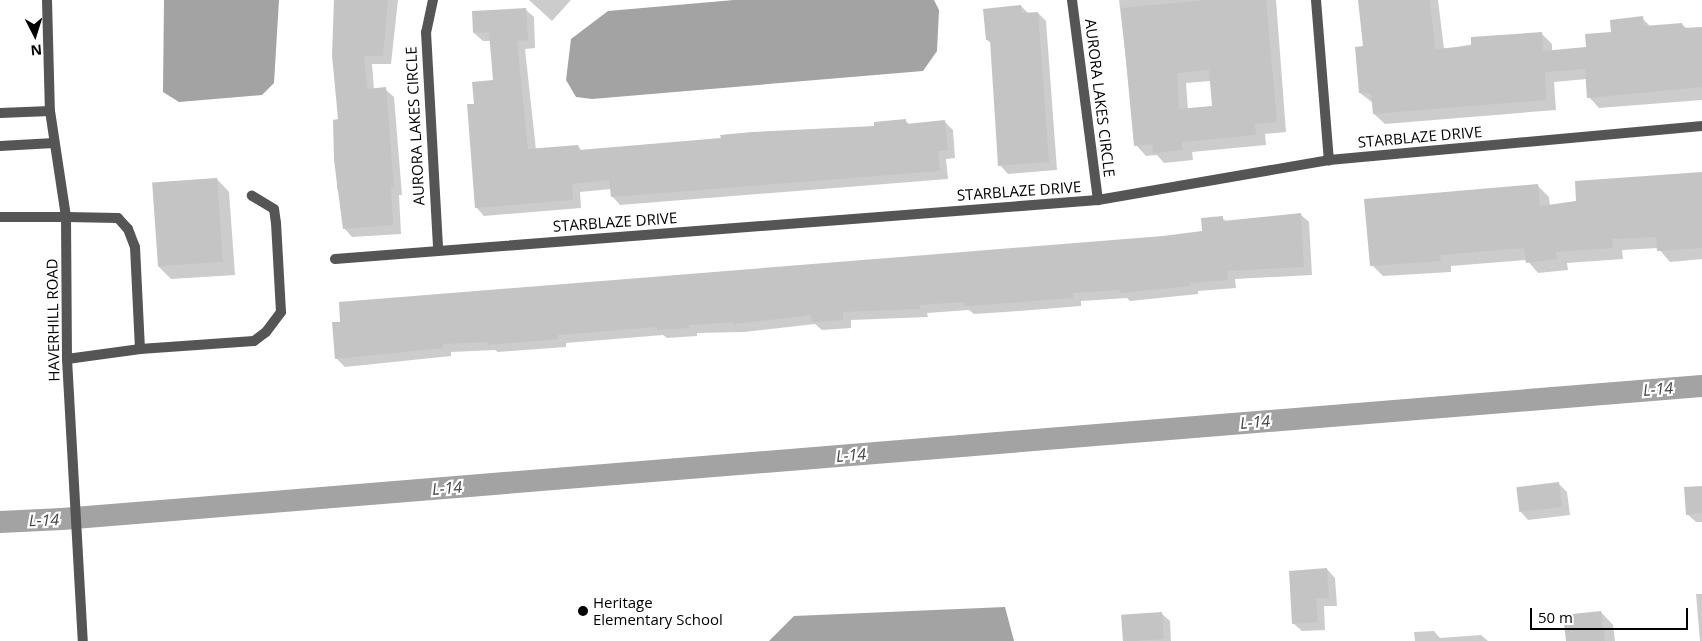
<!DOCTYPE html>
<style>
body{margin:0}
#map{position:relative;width:1702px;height:641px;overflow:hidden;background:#fff;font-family:"Open Sans",sans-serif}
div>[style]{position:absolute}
.water>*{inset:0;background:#a3a3a3}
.shadow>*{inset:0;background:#0003}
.canal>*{height:22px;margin:-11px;padding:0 11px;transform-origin:11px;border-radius:11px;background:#a3a3a3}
.building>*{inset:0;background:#c4c4c4;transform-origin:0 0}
.service>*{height:10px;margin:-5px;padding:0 5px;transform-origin:5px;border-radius:5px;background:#555}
.minor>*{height:10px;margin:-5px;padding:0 5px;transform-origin:5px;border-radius:5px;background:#555}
.tertiary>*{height:10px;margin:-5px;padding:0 5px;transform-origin:5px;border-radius:5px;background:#555}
.dots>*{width:14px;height:14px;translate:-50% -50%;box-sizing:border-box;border:2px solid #fff;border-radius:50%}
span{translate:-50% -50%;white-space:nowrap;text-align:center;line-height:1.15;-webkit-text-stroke:4.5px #fff;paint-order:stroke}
.street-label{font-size:15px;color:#000}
.poi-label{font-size:15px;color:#000}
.left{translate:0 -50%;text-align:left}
.water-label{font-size:16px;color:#444;font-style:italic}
.north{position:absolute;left:10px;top:10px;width:50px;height:50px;-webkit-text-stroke:4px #fff;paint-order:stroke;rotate:175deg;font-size:14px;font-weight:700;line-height:20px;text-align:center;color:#000}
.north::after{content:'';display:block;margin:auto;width:18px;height:22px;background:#000;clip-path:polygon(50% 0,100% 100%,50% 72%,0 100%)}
.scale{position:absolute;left:1530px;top:608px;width:158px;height:22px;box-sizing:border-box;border:2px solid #000;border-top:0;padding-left:6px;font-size:15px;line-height:18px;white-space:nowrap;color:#000;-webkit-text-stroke:4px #fff;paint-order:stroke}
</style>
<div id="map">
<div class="water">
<div style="clip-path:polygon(164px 0,279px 0,274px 83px,262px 95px,179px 102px,163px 92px)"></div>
<div style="clip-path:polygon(734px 0,934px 0,939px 10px,937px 51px,923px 71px,592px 99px,576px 97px,566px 80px,571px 39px,608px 11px)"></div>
<div style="clip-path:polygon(1005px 607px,1014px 641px,769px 641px,794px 616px)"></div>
</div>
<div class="shadow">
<div style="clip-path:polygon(338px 0,398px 0,391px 64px,372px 64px,374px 90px,385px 89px,394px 97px,402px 195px,399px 195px,401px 234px,352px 237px,344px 228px,342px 193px,337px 189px,335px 121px,339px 121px)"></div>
<div style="clip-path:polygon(529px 0,571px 0,552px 21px)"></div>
<div style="clip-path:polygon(evenodd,1119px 0,1276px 0,1286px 132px,1265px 134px,1266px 145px,1192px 152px,1193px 160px,1164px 163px,1157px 155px,1146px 156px,1136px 145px,1119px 0,1211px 81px,1213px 107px,1188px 110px,1186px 83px,1211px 81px)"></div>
<div style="clip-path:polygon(1361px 0,1438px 0,1444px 49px,1541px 33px,1552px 44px,1552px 51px,1588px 48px,1642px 18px,1651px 27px,1682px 24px,1687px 29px,1702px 28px,1702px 100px,1599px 108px,1589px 97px,1587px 79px,1554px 82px,1556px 110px,1385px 124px,1374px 114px,1373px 103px,1360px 93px,1365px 47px)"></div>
<div style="clip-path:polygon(1021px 6px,1029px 14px,1038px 13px,1046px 21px,1057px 170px,1008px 174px,1000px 165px,992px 44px,987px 40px)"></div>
<div style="clip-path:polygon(525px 9px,534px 17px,535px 48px,525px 49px,536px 150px,578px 146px,582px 151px,876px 127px,906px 121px,910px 125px,944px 121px,953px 130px,955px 158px,946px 159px,948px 179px,620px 205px,612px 196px,611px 189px,580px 192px,581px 208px,484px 216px,476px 207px,475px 105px,494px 81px,491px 41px,483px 41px,474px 33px)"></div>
<div style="clip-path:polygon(1702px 173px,1702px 259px,1670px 262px,1658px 248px,1622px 250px,1623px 259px,1567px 263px,1568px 270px,1538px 273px,1527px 260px,1451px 266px,1451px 272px,1383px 276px,1372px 265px,1538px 186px,1549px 197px,1550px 206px,1578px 202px)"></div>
<div style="clip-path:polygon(217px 179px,229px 192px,235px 275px,171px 279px,158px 266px)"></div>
<div style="clip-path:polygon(1300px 214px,1309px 222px,1312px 275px,1235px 279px,1236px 288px,1198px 291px,1198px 294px,1130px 301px,1127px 298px,1081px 301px,1081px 306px,1005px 312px,974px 314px,969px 310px,927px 313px,928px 317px,851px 320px,851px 328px,822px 330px,815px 324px,744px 332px,697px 333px,697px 336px,667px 338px,663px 335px,566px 343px,566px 347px,498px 352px,495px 350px,451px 352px,451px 356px,345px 367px,336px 358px,1203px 232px,1222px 218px,1226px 221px)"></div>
<div style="clip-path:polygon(1559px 484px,1567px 492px,1570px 515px,1528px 520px,1520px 511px)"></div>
<div style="clip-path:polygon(1702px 487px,1702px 522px,1696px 522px,1687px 514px)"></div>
<div style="clip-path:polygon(1327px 569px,1335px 578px,1337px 606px,1324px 606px,1325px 630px,1302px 631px,1293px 623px)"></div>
<div style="clip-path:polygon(1696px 594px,1702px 594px,1702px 641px,1700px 641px)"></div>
<div style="clip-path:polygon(1601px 612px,1613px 625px,1615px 641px,1567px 641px)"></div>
<div style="clip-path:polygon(1161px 613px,1170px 621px,1171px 641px,1125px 641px,1123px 616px)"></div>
<div style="clip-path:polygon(1434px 631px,1440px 638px,1481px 635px,1488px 641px,1415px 641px,1414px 632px)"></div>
</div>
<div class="canal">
<div style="left:0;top:522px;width:62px;rotate:-2.8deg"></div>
<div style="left:62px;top:519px;width:1645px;rotate:-4.64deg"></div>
</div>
<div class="building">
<div style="clip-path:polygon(334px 0,388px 0,383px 56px,364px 56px,367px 89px,386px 87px,394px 187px,391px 187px,393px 225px,343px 229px,334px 160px,333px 120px,338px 119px,332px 55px)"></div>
<div style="clip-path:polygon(evenodd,1205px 0,1266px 0,1277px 122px,1255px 124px,1256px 135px,1182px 142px,1183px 150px,1153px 153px,1152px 144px,1134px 146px,1121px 8px,1205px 0,1209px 70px,1212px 106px,1179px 109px,1177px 73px,1209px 70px)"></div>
<div style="clip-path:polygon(1358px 0,1430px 0,1435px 49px,1471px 46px,1471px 37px,1542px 32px,1543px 51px,1586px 47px,1585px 34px,1611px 32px,1610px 20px,1643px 16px,1644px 26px,1682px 23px,1683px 28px,1702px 27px,1702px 87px,1587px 98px,1585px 69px,1545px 72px,1546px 100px,1373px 114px,1371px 93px,1359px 93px,1355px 47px,1363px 46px)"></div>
<div style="clip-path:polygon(1021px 5px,1022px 13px,1038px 12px,1049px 162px,998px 166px,990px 40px,986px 40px,983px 9px)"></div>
<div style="clip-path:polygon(526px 8px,528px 40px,517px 41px,528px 149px,578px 145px,579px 150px,721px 138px,720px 135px,752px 132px,874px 126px,874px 122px,906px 119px,906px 124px,945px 120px,948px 150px,938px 151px,940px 171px,611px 197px,609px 180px,572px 184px,573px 200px,475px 208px,467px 104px,474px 104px,472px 82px,493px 80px,489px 32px,473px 33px,472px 11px)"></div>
<div style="clip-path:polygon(1702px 172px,1702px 248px,1657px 251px,1656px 237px,1612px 239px,1613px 248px,1556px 252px,1557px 259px,1526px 263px,1524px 248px,1440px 255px,1441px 261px,1370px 266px,1364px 199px,1538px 184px,1540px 206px,1576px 201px,1575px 181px)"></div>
<div style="left:217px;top:178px;width:84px;height:65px;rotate:86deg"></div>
<div style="clip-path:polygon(1301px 213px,1304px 267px,1227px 271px,1228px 280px,1190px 283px,1190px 286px,1120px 293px,1120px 290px,1073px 293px,1073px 298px,996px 304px,964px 306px,964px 302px,920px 305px,920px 309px,843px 312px,843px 320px,812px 322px,811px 315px,734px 324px,734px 322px,689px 325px,689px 328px,657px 330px,657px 327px,558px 335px,558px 339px,488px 345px,488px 342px,443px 344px,443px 348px,335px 359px,332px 322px,340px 322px,339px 302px,1163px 236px,1202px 231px,1201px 218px,1223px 216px,1223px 221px)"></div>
<div style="left:1559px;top:482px;width:25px;height:43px;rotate:83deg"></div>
<div style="clip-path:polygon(1702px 486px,1702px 513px,1686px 515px,1684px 487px)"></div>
<div style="clip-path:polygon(1327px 568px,1329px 598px,1316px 598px,1318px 622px,1292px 624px,1289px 571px)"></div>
<div style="clip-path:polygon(1601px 611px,1605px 641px,1566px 641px,1563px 615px)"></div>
<div style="left:1162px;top:612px;width:27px;height:41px;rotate:86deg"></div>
</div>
<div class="service">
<div style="left:0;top:113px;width:50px;rotate:-2.3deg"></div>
<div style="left:0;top:146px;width:54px;rotate:-3.2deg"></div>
<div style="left:66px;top:217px;width:52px;rotate:1.1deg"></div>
<div style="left:118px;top:218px;width:15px;rotate:48deg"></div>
<div style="left:128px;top:229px;width:19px;rotate:69deg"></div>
<div style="left:135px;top:247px;width:102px;rotate:87.2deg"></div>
<div style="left:67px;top:359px;width:74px;rotate:-7.8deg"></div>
<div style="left:140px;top:349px;width:114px;rotate:-4deg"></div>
<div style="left:254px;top:341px;width:15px;rotate:-37deg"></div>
<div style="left:266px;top:332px;width:25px;rotate:-53deg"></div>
<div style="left:281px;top:312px;width:89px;rotate:-93.2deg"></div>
<div style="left:276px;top:223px;width:14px;rotate:-98deg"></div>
<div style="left:274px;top:209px;width:26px;rotate:-149deg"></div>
</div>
<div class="minor">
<div style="left:433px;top:0;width:33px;rotate:102deg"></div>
<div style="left:426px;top:32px;width:218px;rotate:86.8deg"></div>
<div style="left:1072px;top:0;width:202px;rotate:82.6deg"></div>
<div style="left:1316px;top:0;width:161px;rotate:85.4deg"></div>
<div style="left:0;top:217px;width:66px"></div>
<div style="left:335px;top:259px;width:765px;rotate:-4.42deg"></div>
<div style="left:1098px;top:200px;width:234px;rotate:-9.8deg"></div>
<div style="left:1329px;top:160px;width:375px;rotate:-5.2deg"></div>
</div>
<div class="tertiary">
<div style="left:47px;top:0;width:111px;rotate:88.5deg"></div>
<div style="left:50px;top:111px;width:107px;rotate:81.4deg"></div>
<div style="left:66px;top:217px;width:142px;rotate:89.6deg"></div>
<div style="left:67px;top:359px;width:282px;rotate:86.8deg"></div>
</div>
<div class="dots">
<div style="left:583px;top:611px;background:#000"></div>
</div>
<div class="street-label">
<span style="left:1100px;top:98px;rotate:83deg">AURORA LAKES CIRCLE</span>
<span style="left:415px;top:126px;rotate:-93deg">AURORA LAKES CIRCLE</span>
<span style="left:1420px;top:137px;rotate:-5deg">STARBLAZE DRIVE</span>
<span style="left:1019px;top:191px;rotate:-4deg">STARBLAZE DRIVE</span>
<span style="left:615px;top:222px;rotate:-4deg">STARBLAZE DRIVE</span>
<span style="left:53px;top:320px;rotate:-91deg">HAVERHILL ROAD</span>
</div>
<div class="poi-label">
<span class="left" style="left:593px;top:611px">Heritage<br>Elementary School</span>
</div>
<div class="water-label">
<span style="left:1658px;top:389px;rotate:-5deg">L-14</span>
<span style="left:1255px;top:422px;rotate:-5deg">L-14</span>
<span style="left:851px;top:455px;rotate:-5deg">L-14</span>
<span style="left:447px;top:488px;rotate:-5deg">L-14</span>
<span style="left:44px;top:520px;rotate:-2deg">L-14</span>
</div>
<div class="north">N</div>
<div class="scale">50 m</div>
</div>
